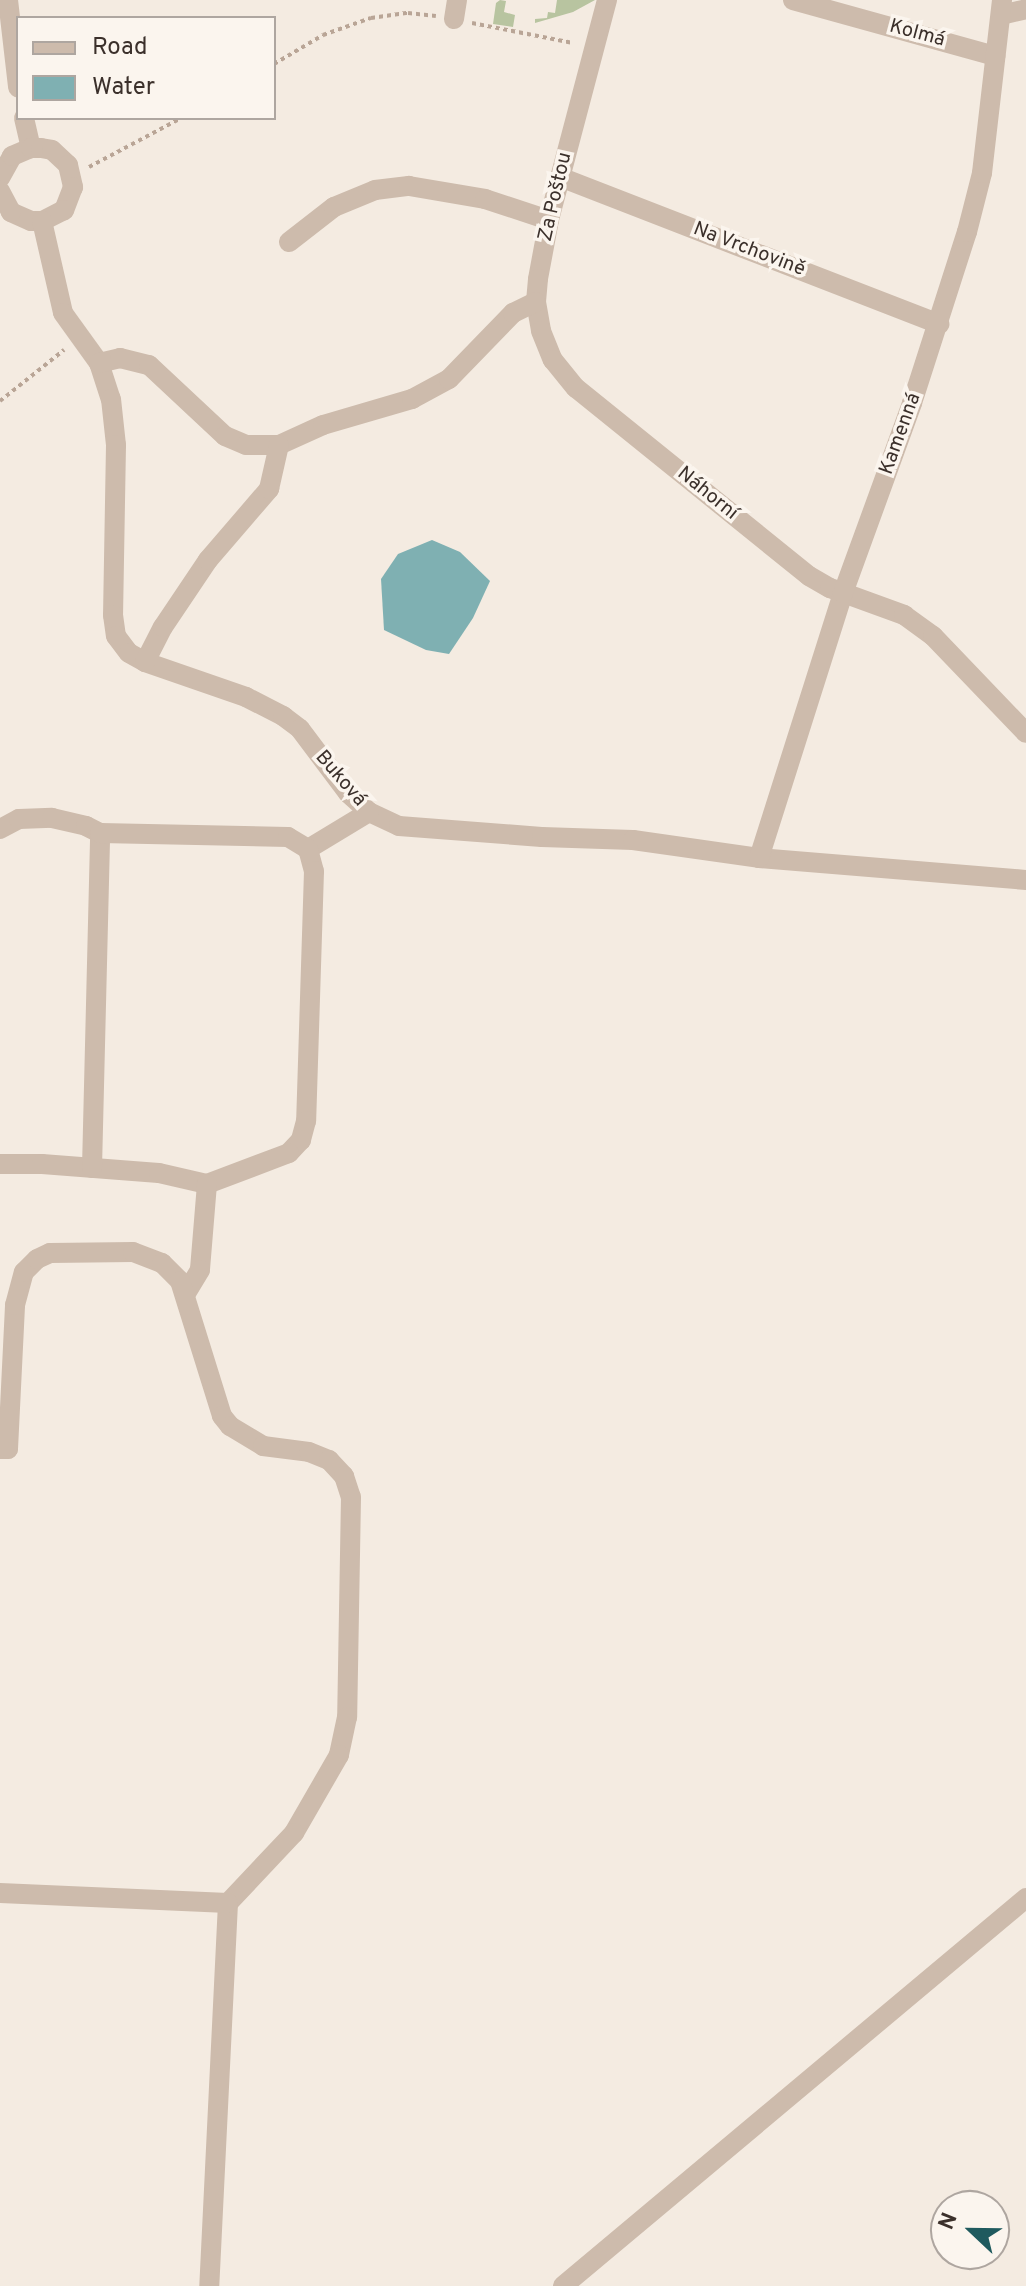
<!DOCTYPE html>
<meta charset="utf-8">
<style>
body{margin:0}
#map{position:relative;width:1026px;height:2286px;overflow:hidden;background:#f4ebe1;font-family:Overpass,sans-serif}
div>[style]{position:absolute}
.green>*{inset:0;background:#b8c4a0}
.water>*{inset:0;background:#7fb0b2}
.path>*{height:4px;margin-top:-2px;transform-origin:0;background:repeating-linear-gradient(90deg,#b9a596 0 4px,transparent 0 8px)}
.minor>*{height:20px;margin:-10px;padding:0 10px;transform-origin:10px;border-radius:10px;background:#cdbbac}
span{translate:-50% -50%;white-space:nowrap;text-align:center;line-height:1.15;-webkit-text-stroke:7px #fbf5ee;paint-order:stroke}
.street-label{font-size:20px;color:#3b302b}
.legend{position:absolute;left:16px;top:16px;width:260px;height:104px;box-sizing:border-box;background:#fbf5ee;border:2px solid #aea6a0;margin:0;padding:10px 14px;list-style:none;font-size:24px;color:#3b302b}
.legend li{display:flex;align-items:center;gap:16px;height:40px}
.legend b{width:40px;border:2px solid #aea6a0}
.north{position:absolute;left:930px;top:2190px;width:80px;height:80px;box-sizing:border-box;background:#fbf5ee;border:2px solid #aea6a0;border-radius:50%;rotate:292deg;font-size:22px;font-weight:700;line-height:32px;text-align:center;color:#3b302b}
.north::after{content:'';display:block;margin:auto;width:28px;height:36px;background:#1f5a5e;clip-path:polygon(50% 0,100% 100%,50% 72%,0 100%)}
</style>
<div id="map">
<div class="green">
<div style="clip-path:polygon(500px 0,506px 1px,504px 12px,515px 15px,513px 27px,493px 24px,496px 3px)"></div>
<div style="clip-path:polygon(557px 0,595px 0,573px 12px,535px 23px,535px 19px,547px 18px,548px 12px,555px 13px)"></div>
</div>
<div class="water">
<div style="clip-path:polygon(432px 540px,460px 552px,490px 581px,473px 618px,449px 654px,426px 650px,384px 630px,381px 579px,398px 554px)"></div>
</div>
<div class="path">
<div style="left:472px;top:23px;width:103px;rotate:11.2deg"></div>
<div style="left:274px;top:64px;width:57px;rotate:-30.6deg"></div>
<div style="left:323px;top:35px;width:51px;rotate:-19.5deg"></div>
<div style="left:371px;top:18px;width:37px;rotate:-8deg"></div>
<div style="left:408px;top:13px;width:28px;rotate:6deg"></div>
<div style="left:89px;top:167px;width:104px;rotate:-28deg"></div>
<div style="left:0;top:401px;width:82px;rotate:-38.6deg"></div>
</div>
<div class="minor">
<div style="left:8px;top:0;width:88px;rotate:83.4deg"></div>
<div style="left:607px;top:0;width:228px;rotate:104.8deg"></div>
<div style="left:549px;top:220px;width:60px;rotate:100.6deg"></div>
<div style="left:538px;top:279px;width:23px;rotate:95deg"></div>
<div style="left:536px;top:302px;width:29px;rotate:80deg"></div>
<div style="left:541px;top:331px;width:31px;rotate:68deg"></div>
<div style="left:553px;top:360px;width:36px;rotate:51deg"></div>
<div style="left:576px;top:388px;width:299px;rotate:38.9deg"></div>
<div style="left:809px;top:576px;width:24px;rotate:30deg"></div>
<div style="left:830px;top:588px;width:79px;rotate:20deg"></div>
<div style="left:904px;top:615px;width:36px;rotate:36deg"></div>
<div style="left:933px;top:636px;width:134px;rotate:46.2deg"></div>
<div style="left:793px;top:0;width:210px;rotate:15.5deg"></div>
<div style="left:1001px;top:15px;width:26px;rotate:-13deg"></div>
<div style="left:454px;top:19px;width:19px;rotate:-81deg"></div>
<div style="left:24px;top:118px;width:31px;rotate:77deg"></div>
<div style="left:560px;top:177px;width:407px;rotate:21.2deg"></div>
<div style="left:0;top:178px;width:25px;rotate:-61deg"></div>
<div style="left:12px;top:156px;width:21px;rotate:-23deg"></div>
<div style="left:31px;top:148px;width:10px"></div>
<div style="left:41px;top:148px;width:11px;rotate:10deg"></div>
<div style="left:52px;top:150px;width:22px;rotate:43deg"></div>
<div style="left:68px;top:165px;width:23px;rotate:77deg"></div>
<div style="left:73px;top:187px;width:25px;rotate:111deg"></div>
<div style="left:64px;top:210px;width:25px;rotate:153deg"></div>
<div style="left:42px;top:221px;width:11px;rotate:180deg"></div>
<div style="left:31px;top:221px;width:22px;rotate:-156deg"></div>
<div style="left:11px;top:212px;width:24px;rotate:-118deg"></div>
<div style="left:42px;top:221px;width:94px;rotate:77.1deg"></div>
<div style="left:63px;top:313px;width:62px;rotate:54.2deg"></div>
<div style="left:99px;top:363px;width:38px;rotate:72deg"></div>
<div style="left:111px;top:399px;width:46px;rotate:83.8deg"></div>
<div style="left:116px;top:445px;width:170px;rotate:91deg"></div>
<div style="left:113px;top:615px;width:21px;rotate:82deg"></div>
<div style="left:116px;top:636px;width:21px;rotate:53deg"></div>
<div style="left:129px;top:653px;width:18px;rotate:29deg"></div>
<div style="left:145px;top:662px;width:107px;rotate:19.1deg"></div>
<div style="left:246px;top:697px;width:42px;rotate:27.2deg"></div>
<div style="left:283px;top:716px;width:21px;rotate:37deg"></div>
<div style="left:300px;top:729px;width:80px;rotate:53.1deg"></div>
<div style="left:348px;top:793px;width:28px;rotate:42deg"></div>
<div style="left:369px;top:812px;width:33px;rotate:25deg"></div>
<div style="left:399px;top:826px;width:143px;rotate:4.4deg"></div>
<div style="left:542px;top:837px;width:91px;rotate:1.9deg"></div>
<div style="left:633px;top:840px;width:127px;rotate:8.1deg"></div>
<div style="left:759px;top:858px;width:268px;rotate:4.7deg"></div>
<div style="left:289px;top:242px;width:57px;rotate:-37.9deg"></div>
<div style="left:334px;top:207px;width:44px;rotate:-22.5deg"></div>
<div style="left:375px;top:190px;width:34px;rotate:-7deg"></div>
<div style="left:409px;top:186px;width:77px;rotate:9.7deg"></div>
<div style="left:485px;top:199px;width:67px;rotate:18.2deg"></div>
<div style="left:99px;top:363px;width:22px;rotate:-13deg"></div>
<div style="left:120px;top:358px;width:30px;rotate:14deg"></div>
<div style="left:149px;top:365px;width:104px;rotate:43.1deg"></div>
<div style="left:225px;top:436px;width:23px;rotate:23deg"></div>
<div style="left:246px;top:445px;width:33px"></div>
<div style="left:279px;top:445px;width:48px;rotate:-24.4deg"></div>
<div style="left:323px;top:425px;width:93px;rotate:-16.3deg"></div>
<div style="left:412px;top:399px;width:42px;rotate:-28.4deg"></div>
<div style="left:449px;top:379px;width:92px;rotate:-45.9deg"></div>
<div style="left:513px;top:313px;width:25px;rotate:-26deg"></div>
<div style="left:145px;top:662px;width:39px;rotate:-63deg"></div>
<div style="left:163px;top:627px;width:81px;rotate:-56.1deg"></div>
<div style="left:208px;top:560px;width:94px;rotate:-49.3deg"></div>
<div style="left:269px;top:489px;width:45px;rotate:-77.2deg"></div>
<div style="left:0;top:829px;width:21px;rotate:-28deg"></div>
<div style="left:19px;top:819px;width:33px;rotate:-2deg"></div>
<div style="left:52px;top:818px;width:35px;rotate:13deg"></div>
<div style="left:86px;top:826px;width:16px;rotate:27deg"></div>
<div style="left:308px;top:849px;width:71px;rotate:-31.2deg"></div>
<div style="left:759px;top:858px;width:278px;rotate:-72.4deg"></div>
<div style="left:843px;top:593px;width:202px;rotate:-70deg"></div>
<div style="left:912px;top:403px;width:180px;rotate:-72.2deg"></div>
<div style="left:967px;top:232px;width:61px;rotate:-75.7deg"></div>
<div style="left:982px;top:173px;width:174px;rotate:-83.4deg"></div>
<div style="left:0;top:1164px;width:42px"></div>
<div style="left:42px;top:1164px;width:117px;rotate:4.4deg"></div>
<div style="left:159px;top:1173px;width:49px;rotate:12.9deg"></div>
<div style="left:92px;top:1168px;width:335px;rotate:-88.6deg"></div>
<div style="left:100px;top:833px;width:188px;rotate:1.2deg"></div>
<div style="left:288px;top:837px;width:23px;rotate:31deg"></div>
<div style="left:308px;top:849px;width:23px;rotate:75deg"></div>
<div style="left:314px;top:871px;width:250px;rotate:91.8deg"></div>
<div style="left:306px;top:1121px;width:20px;rotate:105deg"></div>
<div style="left:301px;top:1140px;width:18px;rotate:133deg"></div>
<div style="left:289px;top:1153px;width:88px;rotate:159.3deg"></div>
<div style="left:207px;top:1184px;width:86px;rotate:94.7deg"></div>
<div style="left:200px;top:1270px;width:27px;rotate:121deg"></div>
<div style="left:0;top:1449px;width:8px"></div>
<div style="left:8px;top:1449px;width:144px;rotate:-87.2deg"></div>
<div style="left:15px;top:1305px;width:34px;rotate:-75deg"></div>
<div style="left:24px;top:1272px;width:18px;rotate:-45deg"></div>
<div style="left:37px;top:1259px;width:14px;rotate:-25deg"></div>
<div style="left:50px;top:1253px;width:83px;rotate:-0.7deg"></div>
<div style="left:133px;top:1252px;width:31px;rotate:21deg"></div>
<div style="left:162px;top:1263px;width:25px;rotate:45deg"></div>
<div style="left:180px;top:1281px;width:141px;rotate:72.7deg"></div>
<div style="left:222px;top:1416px;width:13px;rotate:51deg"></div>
<div style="left:230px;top:1426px;width:39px;rotate:31deg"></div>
<div style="left:263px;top:1446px;width:46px;rotate:7.4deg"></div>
<div style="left:309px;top:1452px;width:22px;rotate:22deg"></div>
<div style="left:329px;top:1460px;width:22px;rotate:47deg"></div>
<div style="left:344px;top:1476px;width:22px;rotate:72deg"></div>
<div style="left:351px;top:1497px;width:220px;rotate:91deg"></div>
<div style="left:347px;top:1717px;width:39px;rotate:102deg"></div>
<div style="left:339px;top:1755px;width:90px;rotate:120deg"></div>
<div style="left:294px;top:1833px;width:96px;rotate:133.3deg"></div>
<div style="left:228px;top:1903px;width:383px;rotate:92.8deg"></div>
<div style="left:0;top:1893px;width:228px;rotate:2.5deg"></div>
<div style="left:563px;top:2286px;width:604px;rotate:-39.96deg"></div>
</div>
<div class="street-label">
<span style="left:917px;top:34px;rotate:15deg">Kolmá</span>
<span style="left:556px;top:197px;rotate:-77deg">Za Poštou</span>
<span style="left:749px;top:250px;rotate:21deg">Na Vrchovině</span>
<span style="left:901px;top:434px;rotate:-70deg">Kamenná</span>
<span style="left:707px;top:494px;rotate:39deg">Náhorní</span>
<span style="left:340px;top:779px;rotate:49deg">Buková</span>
</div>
<ul class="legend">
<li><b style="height:10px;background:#cdbbac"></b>Road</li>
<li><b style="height:22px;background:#7fb0b2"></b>Water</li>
</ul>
<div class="north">N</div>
</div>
